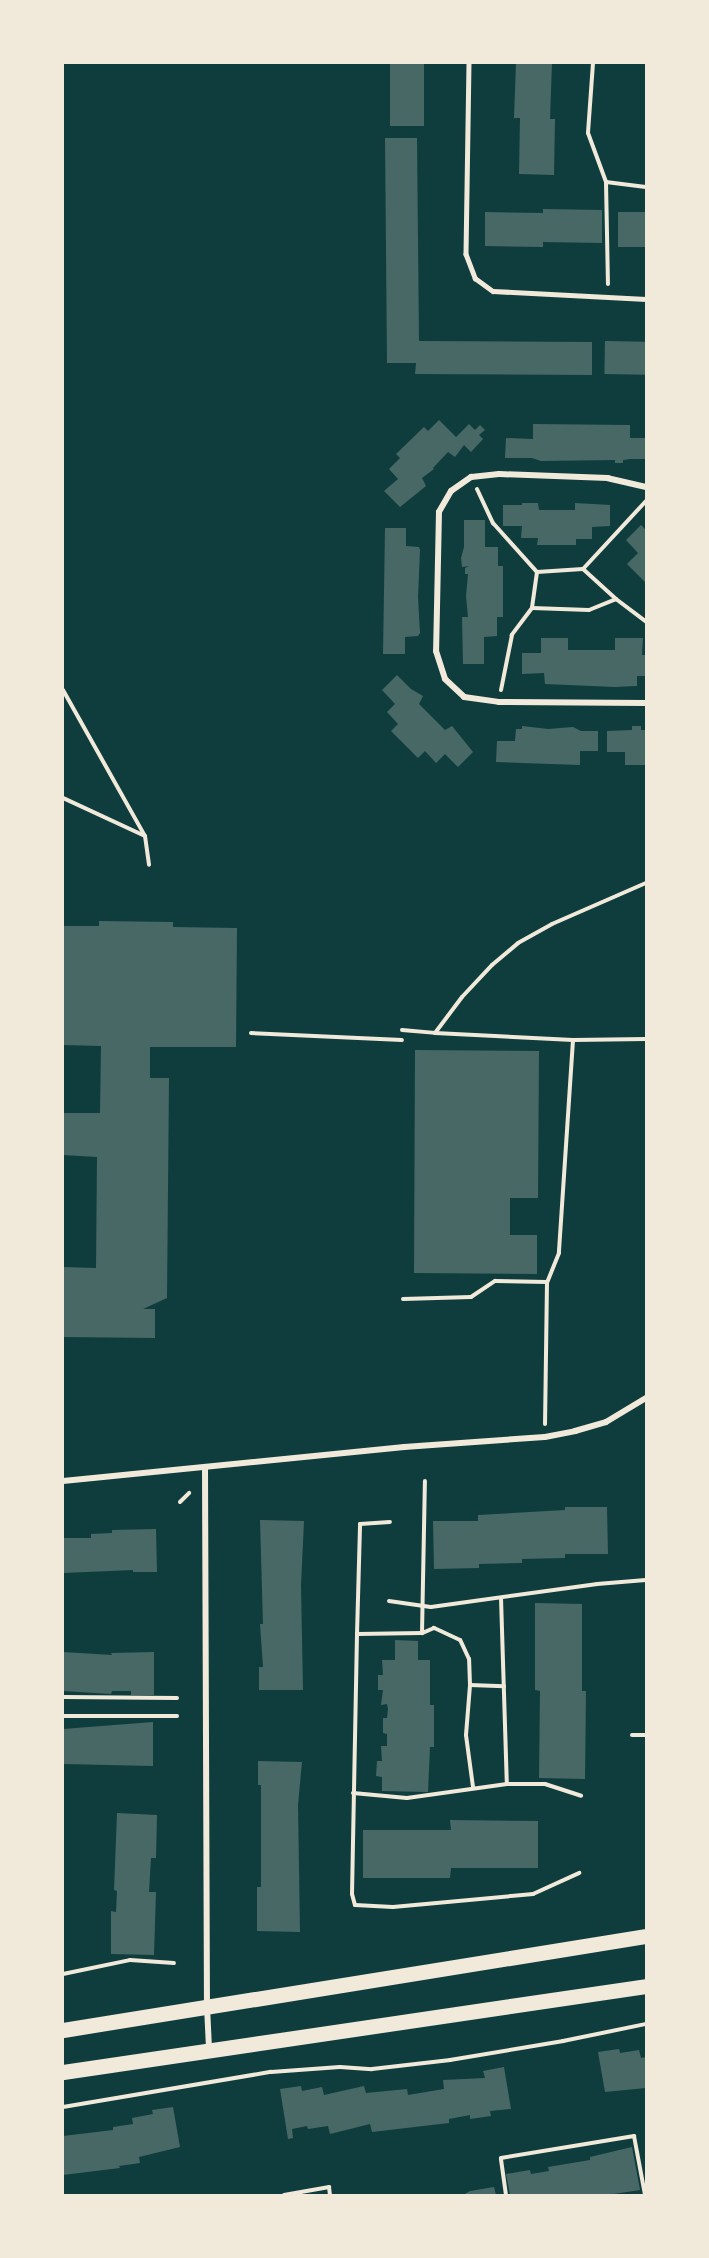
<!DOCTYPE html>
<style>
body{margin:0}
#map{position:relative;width:709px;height:2258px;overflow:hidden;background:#0f3d3e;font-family:"Source Sans 3",sans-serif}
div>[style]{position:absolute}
.building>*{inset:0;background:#486865;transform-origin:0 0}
.path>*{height:4px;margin:-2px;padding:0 2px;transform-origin:2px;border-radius:2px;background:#f1e9da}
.service>*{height:4.5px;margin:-2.25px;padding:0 2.25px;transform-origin:2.25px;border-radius:2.25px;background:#f1e9da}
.minor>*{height:6px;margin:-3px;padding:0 3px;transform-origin:3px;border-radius:3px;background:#f1e9da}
.primary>*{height:15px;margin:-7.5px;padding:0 7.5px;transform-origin:7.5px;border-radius:7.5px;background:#f1e9da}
span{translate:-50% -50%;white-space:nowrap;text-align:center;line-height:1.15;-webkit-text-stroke:6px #f1e9da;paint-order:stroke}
.frame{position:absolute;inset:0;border:64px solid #f1e9da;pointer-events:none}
</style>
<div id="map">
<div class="building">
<div style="left:390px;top:63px;width:34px;height:63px"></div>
<div style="clip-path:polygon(516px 63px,552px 63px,550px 119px,555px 119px,554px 175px,519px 174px,520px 118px,514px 118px)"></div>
<div style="clip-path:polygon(385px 138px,417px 138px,419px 341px,592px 342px,592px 375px,415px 374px,416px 363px,387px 363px)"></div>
<div style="clip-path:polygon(543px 209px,602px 210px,602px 243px,543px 242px,543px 247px,485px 246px,485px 212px,543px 213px)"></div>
<div style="left:618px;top:212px;width:28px;height:35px"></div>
<div style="left:605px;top:341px;width:41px;height:33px;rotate:1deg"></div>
<div style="clip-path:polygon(439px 420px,456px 437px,469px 424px,475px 430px,480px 425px,485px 430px,479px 435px,483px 439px,471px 452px,464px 445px,455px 457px,448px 452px,433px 468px,434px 469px,422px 478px,426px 486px,400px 507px,384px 491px,398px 479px,389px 469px,400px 458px,396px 454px,424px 427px,428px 431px)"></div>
<div style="clip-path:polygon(533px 424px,630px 425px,630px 438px,646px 438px,646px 459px,630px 459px,623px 460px,623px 463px,615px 463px,615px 460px,541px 461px,532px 458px,505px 458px,506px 438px,533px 439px)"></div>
<div style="clip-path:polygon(522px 503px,538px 503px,539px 510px,575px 510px,575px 503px,610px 505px,610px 526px,592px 527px,592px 539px,576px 539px,576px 545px,537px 545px,538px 538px,521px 538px,522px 526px,503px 526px,503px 505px,522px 505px)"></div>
<div style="clip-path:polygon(464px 520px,485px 520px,485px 547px,498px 547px,498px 566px,503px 566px,503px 617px,497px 617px,497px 636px,484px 637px,484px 664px,463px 664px,462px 617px,468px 617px,466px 596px,468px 574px,465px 574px,465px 568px,469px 566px,462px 567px,461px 558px,464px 547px)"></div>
<div style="clip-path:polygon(641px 525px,646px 530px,646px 583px,627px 564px,638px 553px,626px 540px)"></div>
<div style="clip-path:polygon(385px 528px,406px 528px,406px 546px,419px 547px,420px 550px,418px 597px,420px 633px,418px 636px,405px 637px,405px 654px,383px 654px)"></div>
<div style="clip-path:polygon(541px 638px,568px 638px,568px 650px,615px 650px,615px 638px,643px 638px,642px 655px,646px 655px,646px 676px,637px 676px,637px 686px,615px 687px,545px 684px,544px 673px,522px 674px,522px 653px,541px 653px)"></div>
<div style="clip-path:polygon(397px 675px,411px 689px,423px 696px,419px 704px,445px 730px,452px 726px,473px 752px,458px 767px,445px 754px,436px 763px,425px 751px,418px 758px,391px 731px,398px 724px,387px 712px,395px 704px,382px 690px)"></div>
<div style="clip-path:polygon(522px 726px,548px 729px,573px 727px,581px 731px,598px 731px,598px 751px,580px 751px,580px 765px,496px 762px,497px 741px,515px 741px,516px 729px,522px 729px)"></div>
<div style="clip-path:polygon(632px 726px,641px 726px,641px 730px,646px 730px,646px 765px,625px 765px,625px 752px,607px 752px,607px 731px,632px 730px)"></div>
<div style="clip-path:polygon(99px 921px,173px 922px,173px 927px,237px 928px,236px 1047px,150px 1047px,150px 1078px,169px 1078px,167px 1298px,143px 1309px,155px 1309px,155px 1338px,63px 1337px,63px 1267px,96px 1268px,97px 1157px,63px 1155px,63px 1113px,100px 1113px,101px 1046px,63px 1045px,63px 926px,99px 926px)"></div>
<div style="clip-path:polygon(415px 1050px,539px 1051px,538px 1198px,510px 1198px,510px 1235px,537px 1235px,537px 1274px,414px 1273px)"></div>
<div style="clip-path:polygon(565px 1507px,607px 1507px,608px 1554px,565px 1554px,565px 1558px,522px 1559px,522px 1563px,479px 1564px,479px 1568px,434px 1569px,433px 1521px,478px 1521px,478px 1515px,565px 1510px)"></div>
<div style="clip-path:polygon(260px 1520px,304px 1521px,301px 1585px,303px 1690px,259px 1690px,259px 1667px,263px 1667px,260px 1624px,263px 1624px)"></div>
<div style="clip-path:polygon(156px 1529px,157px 1572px,133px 1572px,133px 1570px,63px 1573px,63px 1538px,91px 1538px,91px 1534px,112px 1533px,112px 1530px)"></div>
<div style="clip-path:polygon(535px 1603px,582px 1604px,582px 1691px,586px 1691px,585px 1779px,539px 1778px,540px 1691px,535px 1690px)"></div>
<div style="clip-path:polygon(395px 1640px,418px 1641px,418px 1660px,430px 1660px,430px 1705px,434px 1705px,434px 1747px,430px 1747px,428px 1792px,382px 1791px,382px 1777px,376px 1776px,377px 1761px,382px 1761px,381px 1746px,387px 1746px,387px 1734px,383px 1733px,383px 1718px,387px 1718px,388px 1709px,387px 1704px,381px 1705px,383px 1690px,378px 1690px,378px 1675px,383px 1675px,382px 1660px,395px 1660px)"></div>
<div style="clip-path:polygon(63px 1652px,112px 1655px,111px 1653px,154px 1652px,154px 1695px,131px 1695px,131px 1691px,112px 1691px,111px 1694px,63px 1691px)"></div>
<div style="clip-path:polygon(153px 1722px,153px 1766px,63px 1764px,63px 1729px)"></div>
<div style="clip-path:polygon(258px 1761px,302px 1762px,298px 1805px,300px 1932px,257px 1931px,257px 1887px,261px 1887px,261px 1785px,258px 1785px)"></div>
<div style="clip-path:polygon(117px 1813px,157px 1815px,156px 1858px,151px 1858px,149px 1892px,156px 1892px,154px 1955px,111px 1954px,111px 1911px,116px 1912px,117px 1891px,114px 1890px)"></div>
<div style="clip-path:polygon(450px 1820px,538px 1821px,538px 1868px,451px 1868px,450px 1878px,363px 1878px,363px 1830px,451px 1830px)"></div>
<div style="clip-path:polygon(619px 2049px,620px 2053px,639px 2050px,641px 2058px,646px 2057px,646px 2088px,605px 2092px,598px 2052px)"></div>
<div style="clip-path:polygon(504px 2067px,511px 2109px,490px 2111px,491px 2116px,470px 2119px,470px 2115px,449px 2119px,449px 2123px,372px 2132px,370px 2124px,330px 2134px,328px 2126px,308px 2129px,307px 2126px,292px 2129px,293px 2138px,288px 2139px,280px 2089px,301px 2086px,302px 2091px,322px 2087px,324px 2095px,364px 2086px,366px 2093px,407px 2089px,408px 2095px,444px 2089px,443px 2080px,485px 2078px,483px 2071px)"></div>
<div style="clip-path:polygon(173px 2107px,180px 2147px,139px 2157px,140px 2163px,119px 2166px,120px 2168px,63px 2175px,63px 2136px,113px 2130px,113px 2127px,133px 2124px,132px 2118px,153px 2114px,152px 2110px)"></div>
<div style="clip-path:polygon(632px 2147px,640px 2190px,607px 2195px,510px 2195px,506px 2174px,530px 2170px,531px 2174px,549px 2171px,548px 2167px,590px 2160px,590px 2157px)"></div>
<div style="clip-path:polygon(494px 2187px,496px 2195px,463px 2195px,470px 2191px)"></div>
</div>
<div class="path">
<div style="left:593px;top:63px;width:70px;rotate:94.1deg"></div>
<div style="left:588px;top:133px;width:52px;rotate:69.8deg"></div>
<div style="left:606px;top:182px;width:102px;rotate:88.9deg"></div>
<div style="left:606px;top:182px;width:40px;rotate:7.1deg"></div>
<div style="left:477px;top:489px;width:38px;rotate:65deg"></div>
<div style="left:493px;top:523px;width:66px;rotate:48.1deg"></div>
<div style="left:537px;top:572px;width:36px;rotate:98deg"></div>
<div style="left:532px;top:608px;width:34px;rotate:127deg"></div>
<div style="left:512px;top:635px;width:56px;rotate:101.3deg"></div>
<div style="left:583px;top:569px;width:93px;rotate:-47.2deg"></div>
<div style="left:537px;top:572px;width:46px;rotate:-3.7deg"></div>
<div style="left:583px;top:569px;width:45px;rotate:42.3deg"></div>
<div style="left:616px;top:599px;width:38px;rotate:37deg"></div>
<div style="left:532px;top:608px;width:57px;rotate:2deg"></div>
<div style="left:589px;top:610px;width:29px;rotate:-22deg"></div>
<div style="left:63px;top:690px;width:167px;rotate:60.7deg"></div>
<div style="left:145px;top:836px;width:90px;rotate:-155.1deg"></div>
<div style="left:145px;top:836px;width:29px;rotate:82deg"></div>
<div style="left:402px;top:1030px;width:33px;rotate:5deg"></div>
<div style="left:435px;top:1033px;width:45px;rotate:-53.1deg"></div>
<div style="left:462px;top:997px;width:44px;rotate:-46.8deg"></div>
<div style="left:492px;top:965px;width:34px;rotate:-40deg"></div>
<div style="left:518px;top:943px;width:39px;rotate:-29deg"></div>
<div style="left:552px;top:924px;width:103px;rotate:-23.6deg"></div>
<div style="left:251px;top:1033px;width:151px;rotate:2.7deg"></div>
<div style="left:435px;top:1033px;width:138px;rotate:2.9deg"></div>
<div style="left:573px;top:1040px;width:213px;rotate:93.8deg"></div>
<div style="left:559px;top:1253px;width:31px;rotate:112deg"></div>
<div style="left:573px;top:1040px;width:73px;rotate:-0.8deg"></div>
<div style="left:403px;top:1299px;width:68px;rotate:-1.7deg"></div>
<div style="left:471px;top:1297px;width:29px;rotate:-34deg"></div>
<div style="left:495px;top:1281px;width:52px;rotate:1.1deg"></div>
<div style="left:547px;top:1282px;width:142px;rotate:90.8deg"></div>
<div style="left:180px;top:1502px;width:13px;rotate:-45deg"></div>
<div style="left:501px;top:1598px;width:186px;rotate:88.2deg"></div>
<div style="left:507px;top:1784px;width:38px"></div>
<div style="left:545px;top:1784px;width:38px;rotate:18deg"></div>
<div style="left:389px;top:1601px;width:42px;rotate:8.1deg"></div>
<div style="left:431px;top:1607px;width:168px;rotate:-7.9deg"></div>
<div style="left:597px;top:1584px;width:49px;rotate:-4.7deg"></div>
<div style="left:422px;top:1633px;width:152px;rotate:-88.9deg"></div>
<div style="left:357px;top:1634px;width:110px;rotate:-88.4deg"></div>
<div style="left:360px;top:1524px;width:30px;rotate:-4deg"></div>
<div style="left:470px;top:1685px;width:34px;rotate:2deg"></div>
<div style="left:63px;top:1697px;width:114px;rotate:0.5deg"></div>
<div style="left:63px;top:1716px;width:114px"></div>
<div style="left:632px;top:1735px;width:14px"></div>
<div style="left:473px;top:1787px;width:52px;rotate:-97.7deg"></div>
<div style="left:466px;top:1735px;width:50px;rotate:-85.4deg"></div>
<div style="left:470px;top:1685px;width:26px;rotate:-92deg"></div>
<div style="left:469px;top:1659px;width:21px;rotate:-115deg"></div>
<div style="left:460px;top:1640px;width:29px;rotate:-155deg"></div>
<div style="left:434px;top:1628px;width:13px;rotate:157deg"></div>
<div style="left:422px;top:1633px;width:65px;rotate:179.1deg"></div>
<div style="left:357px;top:1634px;width:260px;rotate:91.1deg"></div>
<div style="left:352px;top:1894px;width:11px;rotate:75deg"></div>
<div style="left:355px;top:1905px;width:38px;rotate:3deg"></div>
<div style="left:393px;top:1907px;width:141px;rotate:-5.3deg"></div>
<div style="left:533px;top:1894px;width:51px;rotate:-24.5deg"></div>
<div style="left:353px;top:1793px;width:54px;rotate:5.3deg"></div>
<div style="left:407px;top:1798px;width:101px;rotate:-8deg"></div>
<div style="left:63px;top:1974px;width:68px;rotate:-11.8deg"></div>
<div style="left:130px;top:1960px;width:44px;rotate:3.9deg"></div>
<div style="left:63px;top:2107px;width:211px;rotate:-9.6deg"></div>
<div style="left:271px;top:2072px;width:69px;rotate:-4.1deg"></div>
<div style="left:340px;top:2067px;width:32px;rotate:4deg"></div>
<div style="left:372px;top:2069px;width:79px;rotate:-6.6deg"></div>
<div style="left:450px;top:2060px;width:115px;rotate:-9.5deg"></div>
<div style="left:563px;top:2041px;width:85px;rotate:-11.6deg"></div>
<div style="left:284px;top:2195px;width:46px;rotate:-10.1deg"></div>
<div style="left:329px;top:2187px;width:8px;rotate:83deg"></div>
<div style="left:506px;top:2195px;width:37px;rotate:-98deg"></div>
<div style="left:501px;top:2158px;width:135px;rotate:-9.4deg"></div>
<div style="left:634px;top:2136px;width:60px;rotate:79.4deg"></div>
</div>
<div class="service">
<div style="left:469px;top:63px;width:191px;rotate:90.9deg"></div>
<div style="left:466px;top:254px;width:26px;rotate:69deg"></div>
<div style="left:475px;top:278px;width:22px;rotate:36deg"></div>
<div style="left:493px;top:291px;width:153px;rotate:3deg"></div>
</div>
<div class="minor">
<div style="left:646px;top:487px;width:39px;rotate:-167deg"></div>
<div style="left:608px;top:478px;width:109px;rotate:-177.9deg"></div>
<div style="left:499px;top:474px;width:28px;rotate:174deg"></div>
<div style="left:471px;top:477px;width:24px;rotate:145deg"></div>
<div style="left:451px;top:491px;width:24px;rotate:120deg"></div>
<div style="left:439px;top:512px;width:139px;rotate:91.2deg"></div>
<div style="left:436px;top:651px;width:29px;rotate:72deg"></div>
<div style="left:445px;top:679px;width:26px;rotate:43deg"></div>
<div style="left:464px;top:697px;width:35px;rotate:8deg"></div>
<div style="left:499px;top:702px;width:147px;rotate:0.4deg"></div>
<div style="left:205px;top:1468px;width:538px;rotate:89.79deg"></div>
<div style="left:207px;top:2006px;width:43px;rotate:87.3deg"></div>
<div style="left:63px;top:1481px;width:343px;rotate:-5.7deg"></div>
<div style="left:404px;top:1447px;width:141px;rotate:-4.1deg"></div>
<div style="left:545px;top:1437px;width:31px;rotate:-11deg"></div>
<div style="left:575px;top:1431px;width:32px;rotate:-16deg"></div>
<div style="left:606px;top:1422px;width:47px;rotate:-31deg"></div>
</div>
<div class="primary">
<div style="left:63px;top:2030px;width:591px;rotate:-9.16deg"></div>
<div style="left:63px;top:2072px;width:589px;rotate:-8.39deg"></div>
</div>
<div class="frame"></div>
</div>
